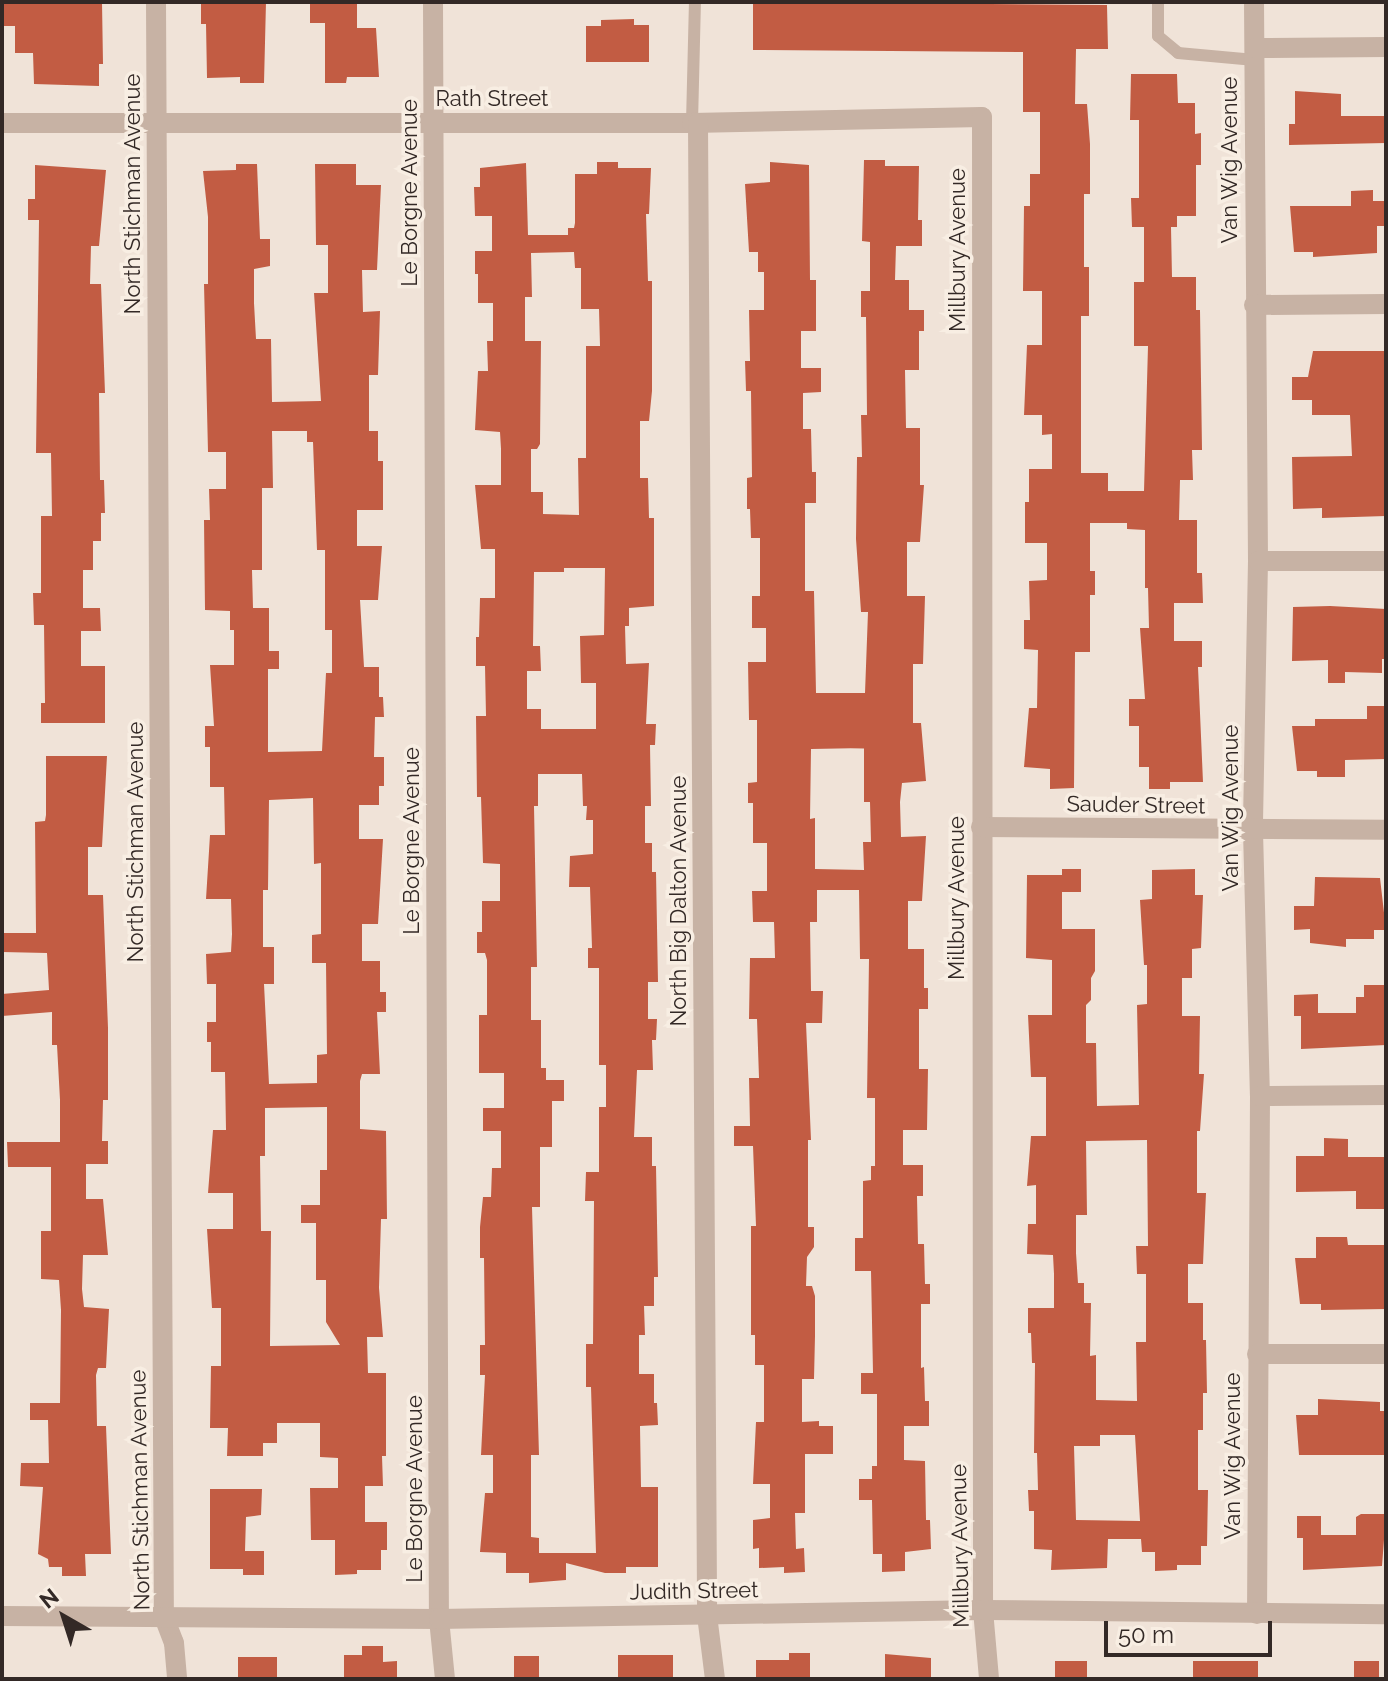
<!DOCTYPE html>
<style>
body{margin:0}
#map{position:relative;width:1388px;height:1681px;overflow:hidden;background:#f0e3d8;font-family:Raleway,sans-serif}
div>[style]{position:absolute}
.building>*{inset:0;background:#c25c43;transform-origin:0 0}
.service>*{height:12px;margin:-6px;padding:0 6px;transform-origin:6px;border-radius:6px;background:#c7b2a4}
.minor>*{height:20px;margin:-10px;padding:0 10px;transform-origin:10px;border-radius:10px;background:#c7b2a4}
span{translate:-50% -50%;white-space:nowrap;text-align:center;line-height:1.15;-webkit-text-stroke:7px #f8eee3;paint-order:stroke}
.street-label{font-size:22px;color:#332926}
.frame{position:absolute;inset:0;border:4px solid #332926;pointer-events:none}
.north{position:absolute;left:24px;top:1577px;width:80px;height:80px;-webkit-text-stroke:6px #f8eee3;paint-order:stroke;rotate:321deg;font-size:22px;font-weight:700;line-height:32px;text-align:center;color:#332926}
.north::after{content:'';display:block;margin:auto;width:28px;height:36px;background:#332926;clip-path:polygon(50% 0,100% 100%,50% 72%,0 100%)}
.scale{position:absolute;left:1104px;top:1621px;width:168px;height:36px;box-sizing:border-box;border:4px solid #332926;border-top:0;padding-left:10px;font-size:24px;line-height:28px;white-space:nowrap;color:#332926;-webkit-text-stroke:6px #f8eee3;paint-order:stroke}
</style>
<div id="map">
<div class="building">
<div style="clip-path:polygon(102px 2px,103px 64px,99px 64px,99px 86px,34px 84px,33px 53px,15px 53px,15px 26px,2px 26px,2px 4px)"></div>
<div style="clip-path:polygon(201px 2px,266px 2px,264px 83px,240px 83px,240px 77px,207px 78px,206px 24px,201px 24px)"></div>
<div style="clip-path:polygon(310px 2px,357px 2px,357px 28px,376px 28px,379px 77px,347px 77px,346px 83px,325px 83px,325px 23px,310px 23px)"></div>
<div style="clip-path:polygon(753px 2px,1107px 5px,1108px 49px,1076px 49px,1075px 104px,1087px 104px,1090px 144px,1090px 194px,1084px 194px,1084px 267px,1089px 267px,1089px 316px,1081px 316px,1081px 473px,1108px 473px,1108px 491px,1144px 491px,1148px 346px,1134px 346px,1134px 282px,1144px 282px,1144px 227px,1132px 227px,1131px 198px,1139px 198px,1139px 120px,1130px 120px,1131px 74px,1177px 74px,1178px 103px,1195px 103px,1195px 134px,1201px 133px,1201px 165px,1196px 165px,1196px 216px,1177px 216px,1177px 227px,1171px 227px,1172px 277px,1196px 277px,1196px 310px,1200px 310px,1202px 450px,1192px 450px,1193px 480px,1180px 480px,1179px 520px,1197px 520px,1197px 573px,1202px 573px,1203px 603px,1174px 603px,1174px 641px,1202px 641px,1202px 667px,1198px 667px,1203px 782px,1170px 782px,1170px 789px,1149px 789px,1149px 767px,1139px 767px,1139px 726px,1129px 726px,1129px 699px,1145px 699px,1140px 628px,1149px 628px,1148px 588px,1145px 588px,1145px 530px,1127px 529px,1127px 523px,1090px 523px,1090px 571px,1095px 571px,1095px 595px,1090px 595px,1090px 652px,1075px 652px,1074px 788px,1050px 789px,1050px 769px,1024px 767px,1029px 708px,1037px 708px,1038px 650px,1024px 649px,1024px 620px,1030px 620px,1029px 581px,1047px 580px,1047px 543px,1025px 543px,1025px 502px,1029px 502px,1029px 469px,1052px 469px,1052px 434px,1042px 435px,1042px 415px,1024px 415px,1027px 345px,1042px 345px,1042px 291px,1023px 291px,1024px 206px,1030px 206px,1030px 174px,1040px 174px,1040px 112px,1023px 112px,1023px 52px,753px 50px)"></div>
<div style="clip-path:polygon(634px 19px,634px 25px,649px 25px,649px 62px,586px 62px,586px 26px,601px 26px,601px 20px)"></div>
<div style="clip-path:polygon(1295px 91px,1341px 94px,1341px 116px,1386px 116px,1386px 143px,1289px 145px,1289px 124px,1295px 124px)"></div>
<div style="clip-path:polygon(evenodd,864px 160px,885px 160px,885px 166px,919px 166px,918px 220px,922px 220px,922px 246px,896px 246px,895px 280px,909px 280px,909px 310px,924px 310px,924px 331px,919px 331px,919px 370px,905px 370px,906px 428px,920px 428px,920px 485px,924px 485px,920px 542px,907px 542px,907px 596px,925px 596px,923px 664px,913px 664px,913px 723px,921px 723px,926px 781px,902px 783px,900px 802px,901px 837px,926px 836px,922px 901px,908px 901px,908px 949px,924px 949px,924px 988px,928px 988px,928px 1009px,919px 1009px,919px 1069px,928px 1069px,927px 1130px,903px 1130px,903px 1165px,923px 1165px,923px 1196px,917px 1196px,918px 1244px,924px 1244px,925px 1284px,930px 1284px,930px 1304px,921px 1304px,921px 1368px,924px 1367px,925px 1401px,929px 1401px,929px 1426px,904px 1426px,904px 1460px,925px 1461px,926px 1520px,930px 1520px,931px 1549px,905px 1552px,905px 1571px,882px 1572px,882px 1554px,873px 1554px,872px 1500px,859px 1500px,859px 1479px,872px 1479px,872px 1466px,877px 1466px,877px 1394px,861px 1394px,861px 1373px,873px 1373px,871px 1271px,855px 1271px,855px 1238px,863px 1238px,863px 1181px,871px 1180px,871px 1166px,875px 1166px,875px 1098px,867px 1098px,869px 959px,860px 959px,859px 890px,817px 890px,817px 922px,810px 922px,811px 991px,823px 991px,822px 1023px,806px 1023px,811px 1140px,808px 1140px,808px 1227px,814px 1227px,814px 1247px,807px 1257px,806px 1286px,812px 1286px,815px 1296px,815px 1336px,814px 1379px,802px 1379px,802px 1422px,819px 1421px,819px 1426px,833px 1426px,833px 1454px,805px 1454px,805px 1513px,795px 1513px,796px 1549px,804px 1548px,805px 1572px,784px 1573px,784px 1567px,759px 1568px,759px 1548px,753px 1549px,753px 1520px,770px 1518px,770px 1484px,753px 1484px,756px 1422px,764px 1422px,764px 1365px,755px 1365px,755px 1335px,751px 1335px,751px 1226px,756px 1226px,753px 1146px,734px 1146px,734px 1126px,750px 1126px,749px 1078px,759px 1078px,757px 1019px,749px 1019px,750px 958px,775px 958px,774px 922px,753px 922px,752px 891px,767px 891px,767px 843px,753px 843px,753px 803px,748px 803px,748px 783px,757px 782px,757px 720px,749px 720px,748px 662px,766px 662px,766px 628px,752px 628px,752px 596px,760px 596px,760px 538px,751px 538px,750px 509px,747px 509px,747px 478px,752px 477px,751px 391px,746px 391px,745px 361px,750px 361px,749px 310px,764px 310px,764px 272px,758px 272px,758px 252px,749px 252px,745px 184px,770px 182px,770px 162px,809px 165px,810px 280px,816px 280px,816px 331px,801px 331px,801px 368px,821px 368px,821px 392px,803px 393px,803px 429px,811px 429px,812px 472px,816px 472px,816px 503px,805px 503px,805px 591px,814px 591px,816px 693px,865px 693px,868px 612px,861px 612px,856px 539px,857px 457px,862px 457px,861px 415px,867px 415px,866px 317px,861px 317px,861px 291px,870px 291px,870px 242px,862px 241px,864px 160px,864px 748px,864px 802px,870px 802px,871px 842px,863px 842px,864px 870px,815px 869px,815px 818px,810px 819px,811px 749px,864px 748px)"></div>
<div style="clip-path:polygon(evenodd,597px 162px,618px 162px,618px 168px,651px 168px,649px 214px,646px 214px,648px 281px,652px 281px,652px 391px,649px 421px,640px 421px,640px 478px,648px 478px,649px 518px,654px 518px,654px 606px,629px 608px,629px 626px,625px 626px,626px 664px,649px 663px,646px 724px,656px 724px,655px 745px,650px 745px,651px 806px,645px 806px,645px 843px,652px 843px,652px 872px,656px 872px,658px 982px,648px 982px,648px 1019px,657px 1019px,656px 1040px,652px 1040px,653px 1070px,637px 1070px,634px 1137px,652px 1137px,652px 1166px,656px 1166px,658px 1277px,654px 1277px,654px 1306px,644px 1306px,645px 1335px,639px 1335px,639px 1374px,654px 1374px,654px 1403px,657px 1403px,658px 1425px,640px 1426px,641px 1487px,658px 1487px,658px 1567px,626px 1567px,626px 1573px,605px 1573px,566px 1563px,566px 1580px,529px 1583px,529px 1573px,506px 1573px,506px 1553px,480px 1552px,485px 1493px,493px 1493px,493px 1455px,481px 1455px,485px 1375px,480px 1375px,480px 1345px,485px 1345px,484px 1258px,480px 1258px,480px 1227px,483px 1197px,491px 1197px,492px 1168px,501px 1168px,501px 1131px,483px 1131px,483px 1108px,504px 1108px,504px 1073px,479px 1073px,479px 1015px,487px 1015px,487px 960px,485px 953px,477px 953px,477px 932px,482px 932px,482px 901px,500px 901px,500px 864px,483px 863px,481px 797px,477px 797px,476px 716px,486px 716px,485px 666px,476px 666px,476px 637px,479px 637px,480px 598px,495px 598px,495px 549px,481px 549px,475px 485px,501px 485px,501px 449px,500px 432px,475px 430px,478px 371px,488px 371px,487px 341px,493px 341px,493px 303px,478px 303px,478px 274px,475px 274px,475px 251px,492px 251px,492px 216px,475px 216px,474px 187px,480px 187px,480px 168px,526px 163px,528px 235px,568px 235px,568px 228px,574px 228px,575px 223px,575px 174px,597px 174px,597px 162px,574px 252px,575px 268px,581px 268px,581px 309px,599px 309px,600px 346px,586px 346px,586px 458px,578px 458px,579px 515px,543px 514px,543px 492px,531px 492px,531px 449px,537px 449px,540px 444px,541px 341px,525px 341px,525px 297px,532px 297px,531px 253px,574px 252px,597px 162px,564px 568px,605px 568px,604px 635px,580px 636px,581px 683px,596px 683px,596px 729px,541px 729px,541px 709px,527px 709px,527px 671px,541px 671px,540px 646px,533px 646px,534px 572px,564px 572px,564px 568px,597px 162px,538px 774px,582px 774px,583px 806px,587px 806px,586px 820px,593px 820px,593px 854px,570px 856px,569px 887px,590px 887px,592px 948px,588px 948px,588px 968px,599px 968px,599px 1065px,606px 1065px,606px 1107px,599px 1107px,599px 1172px,586px 1172px,585px 1201px,594px 1201px,593px 1344px,586px 1344px,586px 1387px,591px 1387px,596px 1553px,539px 1553px,539px 1538px,531px 1537px,531px 1455px,539px 1455px,532px 1207px,540px 1207px,540px 1147px,552px 1147px,552px 1101px,564px 1101px,564px 1080px,546px 1080px,546px 1068px,541px 1068px,541px 1020px,531px 1020px,531px 967px,537px 967px,534px 806px,538px 806px,538px 774px)"></div>
<div style="clip-path:polygon(evenodd,236px 164px,257px 164px,260px 239px,270px 239px,270px 266px,254px 269px,254px 303px,256px 339px,271px 339px,272px 402px,321px 401px,314px 293px,328px 293px,328px 245px,316px 245px,315px 164px,356px 164px,356px 185px,381px 185px,377px 270px,362px 270px,363px 312px,380px 311px,378px 375px,369px 375px,369px 431px,378px 431px,378px 461px,383px 461px,383px 510px,357px 510px,357px 546px,382px 546px,378px 600px,360px 600px,364px 667px,379px 667px,379px 697px,383px 697px,384px 717px,375px 717px,374px 757px,384px 757px,384px 786px,379px 786px,379px 805px,359px 805px,359px 839px,383px 839px,378px 924px,362px 924px,362px 961px,380px 961px,380px 992px,386px 992px,386px 1012px,377px 1012px,380px 1074px,362px 1074px,360px 1081px,360px 1129px,386px 1131px,387px 1219px,381px 1219px,379px 1288px,383px 1337px,367px 1337px,368px 1373px,386px 1373px,386px 1456px,382px 1456px,383px 1486px,365px 1486px,365px 1522px,387px 1522px,387px 1550px,381px 1550px,381px 1570px,357px 1570px,357px 1574px,335px 1575px,335px 1540px,311px 1540px,310px 1488px,338px 1488px,338px 1458px,320px 1457px,320px 1423px,277px 1423px,277px 1443px,263px 1443px,263px 1456px,227px 1456px,228px 1428px,210px 1428px,211px 1366px,221px 1366px,221px 1308px,212px 1308px,207px 1229px,233px 1229px,233px 1193px,208px 1193px,213px 1130px,226px 1130px,225px 1072px,211px 1072px,211px 1042px,207px 1042px,207px 1022px,216px 1022px,216px 984px,207px 984px,206px 954px,231px 952px,232px 934px,231px 899px,206px 899px,210px 835px,225px 835px,224px 787px,210px 787px,210px 747px,205px 747px,205px 726px,214px 726px,210px 665px,234px 665px,234px 630px,230px 630px,230px 611px,205px 610px,204px 520px,210px 520px,209px 489px,226px 489px,226px 452px,208px 452px,204px 284px,208px 284px,208px 217px,203px 171px,236px 170px,236px 164px,272px 431px,307px 431px,307px 442px,313px 442px,317px 550px,325px 550px,325px 630px,332px 630px,332px 673px,326px 673px,322px 751px,268px 752px,268px 669px,279px 669px,279px 651px,269px 651px,269px 608px,253px 608px,252px 570px,262px 570px,262px 488px,273px 488px,272px 431px,236px 164px,313px 798px,314px 864px,321px 863px,321px 934px,312px 935px,312px 963px,326px 963px,327px 1054px,317px 1055px,317px 1083px,269px 1084px,264px 984px,274px 984px,274px 947px,263px 947px,263px 890px,268px 890px,269px 800px,313px 798px,236px 164px,327px 1107px,327px 1170px,320px 1170px,320px 1205px,301px 1205px,301px 1223px,316px 1223px,316px 1280px,326px 1280px,326px 1322px,340px 1345px,270px 1346px,271px 1231px,261px 1231px,260px 1156px,265px 1156px,265px 1108px,327px 1107px)"></div>
<div style="clip-path:polygon(35px 165px,106px 170px,99px 246px,91px 246px,90px 284px,101px 284px,105px 393px,99px 393px,100px 480px,104px 480px,105px 513px,101px 513px,101px 541px,93px 541px,93px 570px,83px 570px,83px 608px,100px 608px,101px 631px,81px 631px,81px 666px,105px 666px,105px 723px,41px 723px,41px 703px,45px 703px,44px 625px,34px 625px,33px 593px,41px 593px,41px 516px,52px 516px,51px 453px,36px 453px,39px 220px,28px 220px,28px 199px,35px 199px)"></div>
<div style="clip-path:polygon(1373px 190px,1373px 201px,1386px 201px,1386px 226px,1377px 226px,1377px 253px,1313px 257px,1313px 252px,1294px 252px,1290px 206px,1351px 206px,1351px 191px)"></div>
<div style="clip-path:polygon(1313px 351px,1386px 351px,1386px 516px,1322px 518px,1322px 508px,1293px 509px,1292px 457px,1352px 456px,1350px 415px,1312px 415px,1312px 400px,1292px 400px,1292px 377px,1308px 377px)"></div>
<div style="clip-path:polygon(1330px 606px,1386px 609px,1386px 659px,1382px 659px,1382px 673px,1345px 672px,1345px 683px,1328px 683px,1328px 660px,1292px 661px,1293px 607px)"></div>
<div style="clip-path:polygon(1367px 706px,1386px 706px,1386px 759px,1345px 760px,1345px 777px,1317px 777px,1317px 771px,1297px 771px,1292px 726px,1315px 726px,1315px 719px,1367px 719px)"></div>
<div style="clip-path:polygon(46px 756px,107px 756px,102px 847px,88px 847px,88px 895px,103px 895px,108px 1028px,108px 1100px,103px 1100px,102px 1141px,108px 1141px,108px 1164px,86px 1164px,86px 1199px,103px 1199px,108px 1255px,83px 1255px,82px 1289px,84px 1307px,109px 1309px,106px 1368px,98px 1368px,96px 1375px,97px 1426px,106px 1426px,111px 1554px,85px 1554px,86px 1576px,62px 1576px,62px 1567px,49px 1567px,48px 1559px,38px 1554px,43px 1487px,20px 1486px,21px 1463px,49px 1463px,48px 1420px,30px 1420px,30px 1403px,60px 1403px,61px 1310px,59px 1280px,41px 1279px,41px 1231px,51px 1231px,51px 1167px,8px 1167px,7px 1142px,60px 1142px,60px 1100px,57px 1045px,52px 1045px,52px 1012px,2px 1016px,2px 994px,49px 990px,47px 953px,2px 952px,2px 933px,36px 933px,35px 822px,45px 821px,46px 815px)"></div>
<div style="clip-path:polygon(evenodd,1062px 869px,1081px 869px,1081px 892px,1062px 892px,1062px 929px,1095px 929px,1095px 971px,1091px 978px,1091px 1000px,1086px 1005px,1086px 1043px,1096px 1043px,1097px 1106px,1139px 1105px,1137px 1005px,1147px 1004px,1147px 965px,1144px 965px,1140px 900px,1152px 899px,1152px 870px,1195px 869px,1195px 895px,1203px 895px,1201px 948px,1192px 949px,1192px 978px,1182px 978px,1182px 1016px,1200px 1016px,1199px 1074px,1204px 1074px,1200px 1131px,1197px 1131px,1197px 1193px,1206px 1193px,1203px 1264px,1188px 1264px,1188px 1303px,1203px 1303px,1203px 1340px,1206px 1340px,1207px 1393px,1203px 1393px,1203px 1430px,1198px 1430px,1198px 1490px,1208px 1490px,1207px 1546px,1201px 1546px,1201px 1565px,1177px 1565px,1177px 1570px,1155px 1571px,1155px 1552px,1142px 1552px,1141px 1539px,1108px 1539px,1107px 1568px,1051px 1570px,1052px 1550px,1034px 1549px,1034px 1511px,1029px 1511px,1028px 1490px,1038px 1490px,1037px 1453px,1034px 1453px,1035px 1363px,1032px 1363px,1031px 1333px,1028px 1333px,1028px 1308px,1054px 1308px,1054px 1274px,1053px 1255px,1027px 1254px,1028px 1224px,1036px 1224px,1036px 1185px,1027px 1186px,1031px 1136px,1046px 1136px,1046px 1077px,1031px 1077px,1028px 1015px,1052px 1015px,1052px 960px,1026px 958px,1027px 875px,1062px 875px,1062px 869px,1147px 1140px,1148px 1246px,1136px 1246px,1137px 1274px,1146px 1274px,1146px 1342px,1136px 1342px,1137px 1401px,1096px 1400px,1096px 1355px,1090px 1356px,1091px 1303px,1084px 1303px,1084px 1283px,1078px 1283px,1076px 1253px,1076px 1215px,1087px 1215px,1086px 1141px,1147px 1140px,1062px 869px,1100px 1435px,1135px 1435px,1140px 1521px,1076px 1520px,1074px 1446px,1100px 1446px,1100px 1435px)"></div>
<div style="clip-path:polygon(1315px 877px,1380px 878px,1386px 930px,1374px 930px,1374px 939px,1346px 939px,1346px 947px,1310px 943px,1310px 929px,1294px 930px,1294px 906px,1314px 906px)"></div>
<div style="clip-path:polygon(1364px 985px,1386px 985px,1386px 1045px,1301px 1049px,1301px 1016px,1294px 1016px,1294px 995px,1318px 994px,1318px 1013px,1356px 1013px,1356px 997px,1364px 997px)"></div>
<div style="clip-path:polygon(1324px 1138px,1348px 1139px,1348px 1157px,1386px 1157px,1386px 1209px,1356px 1209px,1356px 1191px,1296px 1192px,1296px 1156px,1324px 1156px)"></div>
<div style="clip-path:polygon(1316px 1237px,1347px 1237px,1348px 1245px,1386px 1245px,1386px 1309px,1321px 1310px,1321px 1304px,1300px 1304px,1295px 1258px,1316px 1258px)"></div>
<div style="clip-path:polygon(1318px 1399px,1380px 1402px,1380px 1411px,1386px 1411px,1386px 1455px,1299px 1455px,1296px 1415px,1318px 1415px)"></div>
<div style="clip-path:polygon(210px 1489px,262px 1489px,261px 1515px,246px 1517px,245px 1551px,264px 1551px,264px 1575px,243px 1575px,243px 1569px,210px 1569px)"></div>
<div style="clip-path:polygon(1361px 1514px,1386px 1514px,1382px 1566px,1303px 1570px,1303px 1538px,1297px 1538px,1297px 1516px,1321px 1516px,1321px 1535px,1356px 1535px,1356px 1517px)"></div>
<div style="clip-path:polygon(362px 1646px,383px 1646px,383px 1662px,397px 1661px,397px 1679px,344px 1679px,344px 1655px,362px 1655px)"></div>
<div style="clip-path:polygon(789px 1653px,810px 1653px,810px 1679px,756px 1679px,756px 1660px,789px 1660px)"></div>
<div style="clip-path:polygon(885px 1654px,931px 1658px,931px 1679px,885px 1679px)"></div>
<div style="left:673px;top:1655px;width:24px;height:55px;rotate:90deg"></div>
<div style="left:514px;top:1656px;width:25px;height:23px"></div>
<div style="left:238px;top:1657px;width:39px;height:22px"></div>
<div style="left:1055px;top:1661px;width:32px;height:18px"></div>
<div style="left:1193px;top:1661px;width:65px;height:18px"></div>
<div style="left:1354px;top:1661px;width:25px;height:18px"></div>
</div>
<div class="service">
<div style="left:1158px;top:2px;width:34px;rotate:90deg"></div>
<div style="left:1158px;top:36px;width:26px;rotate:40deg"></div>
<div style="left:1178px;top:53px;width:77px;rotate:5.2deg"></div>
<div style="left:692px;top:123px;width:121px;rotate:-88.6deg"></div>
</div>
<div class="minor">
<div style="left:156px;top:2px;width:1615px;rotate:89.72deg"></div>
<div style="left:164px;top:1617px;width:28px;rotate:69deg"></div>
<div style="left:174px;top:1643px;width:36px;rotate:85deg"></div>
<div style="left:433px;top:2px;width:1617px;rotate:89.79deg"></div>
<div style="left:439px;top:1619px;width:60px;rotate:84.3deg"></div>
<div style="left:1254px;top:2px;width:559px;rotate:89.59deg"></div>
<div style="left:1258px;top:561px;width:270px;rotate:91.1deg"></div>
<div style="left:1253px;top:831px;width:265px;rotate:88.5deg"></div>
<div style="left:1260px;top:1096px;width:518px;rotate:90.33deg"></div>
<div style="left:1255px;top:48px;width:131px;rotate:-0.4deg"></div>
<div style="left:2px;top:123px;width:690px"></div>
<div style="left:692px;top:123px;width:290px;rotate:-1.2deg"></div>
<div style="left:982px;top:117px;width:1493px;rotate:89.96deg"></div>
<div style="left:983px;top:1610px;width:69px;rotate:85deg"></div>
<div style="left:698px;top:123px;width:1492px;rotate:89.65deg"></div>
<div style="left:707px;top:1615px;width:64px;rotate:82.9deg"></div>
<div style="left:1254px;top:305px;width:132px;rotate:-0.4deg"></div>
<div style="left:1258px;top:561px;width:128px"></div>
<div style="left:981px;top:827px;width:405px;rotate:0.4deg"></div>
<div style="left:1260px;top:1096px;width:126px;rotate:-0.5deg"></div>
<div style="left:1257px;top:1354px;width:129px"></div>
<div style="left:2px;top:1616px;width:437px;rotate:0.4deg"></div>
<div style="left:439px;top:1619px;width:544px;rotate:-0.95deg"></div>
<div style="left:983px;top:1610px;width:403px;rotate:0.6deg"></div>
</div>
<div class="street-label">
<span style="left:492px;top:99px">Rath Street</span>
<span style="left:1230px;top:160px;rotate:-90deg">Van Wig Avenue</span>
<span style="left:410px;top:193px;rotate:-90deg">Le Borgne Avenue</span>
<span style="left:133px;top:194px;rotate:-90deg">North Stichman Avenue</span>
<span style="left:958px;top:250px;rotate:-90deg">Millbury Avenue</span>
<span style="left:1136px;top:805px;rotate:1deg">Sauder Street</span>
<span style="left:1231px;top:808px;rotate:-90deg">Van Wig Avenue</span>
<span style="left:412px;top:841px;rotate:-90deg">Le Borgne Avenue</span>
<span style="left:136px;top:842px;rotate:-90deg">North Stichman Avenue</span>
<span style="left:957px;top:898px;rotate:-90deg">Millbury Avenue</span>
<span style="left:679px;top:901px;rotate:-90deg">North Big Dalton Avenue</span>
<span style="left:1233px;top:1456px;rotate:-90deg">Van Wig Avenue</span>
<span style="left:415px;top:1489px;rotate:-90deg">Le Borgne Avenue</span>
<span style="left:140px;top:1490px;rotate:-91deg">North Stichman Avenue</span>
<span style="left:960px;top:1546px;rotate:-91deg">Millbury Avenue</span>
<span style="left:694px;top:1591px;rotate:-1deg">Judith Street</span>
</div>
<div class="frame"></div>
<div class="north">N</div>
<div class="scale">50 m</div>
</div>
